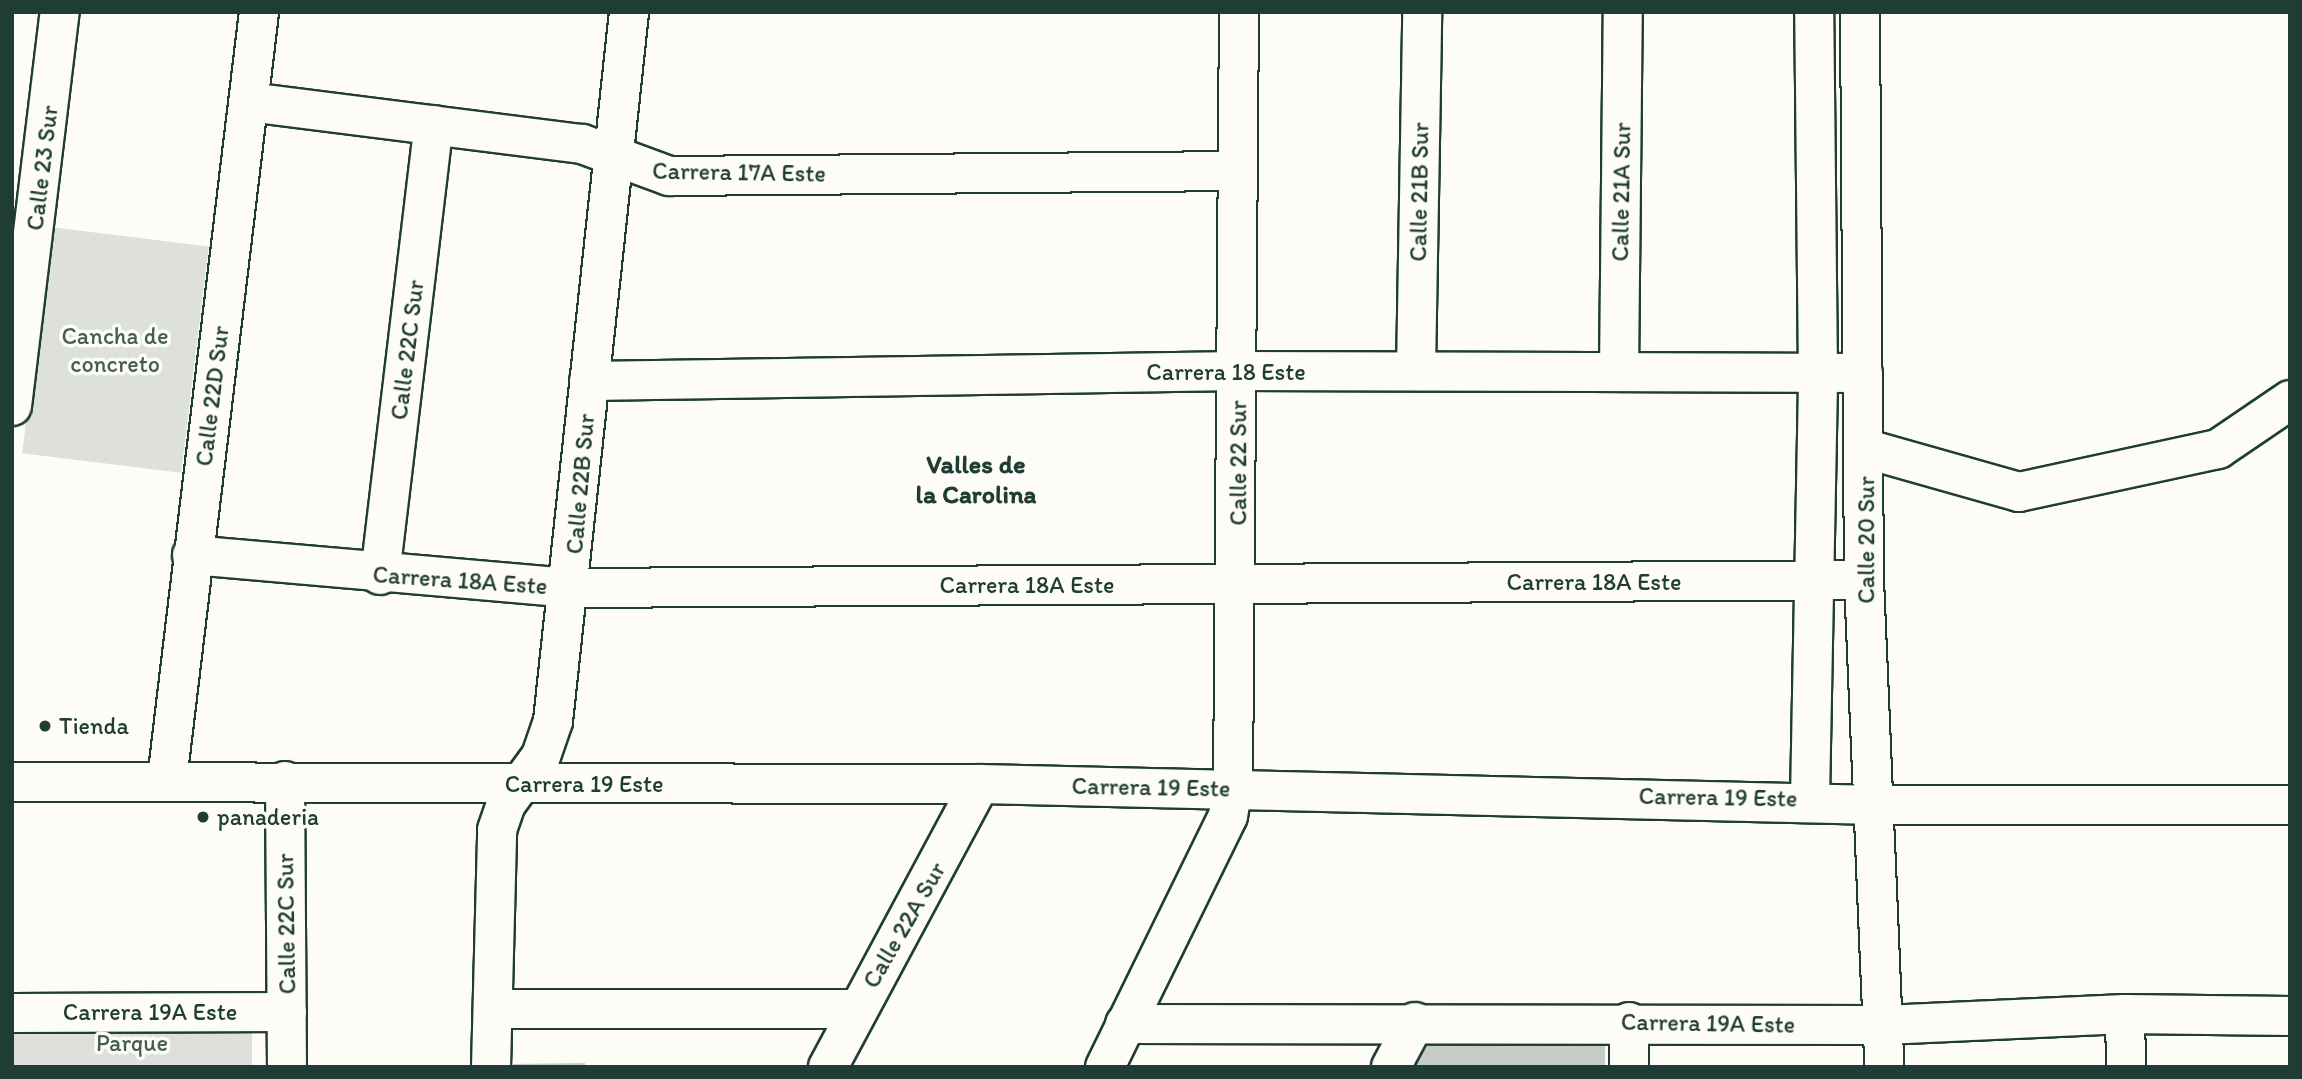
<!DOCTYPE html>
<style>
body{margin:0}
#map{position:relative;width:2302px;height:1079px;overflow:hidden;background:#fdfcf7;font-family:Itim,sans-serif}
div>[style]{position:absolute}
.green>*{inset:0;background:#dde0db;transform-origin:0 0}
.building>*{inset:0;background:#c6cdc7}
.roads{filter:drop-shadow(2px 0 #1f3d34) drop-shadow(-2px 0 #1f3d34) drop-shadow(0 2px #1f3d34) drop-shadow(0 -2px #1f3d34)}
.minor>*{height:38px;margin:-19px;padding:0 19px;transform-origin:19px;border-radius:19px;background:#fdfcf7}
.dots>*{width:19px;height:19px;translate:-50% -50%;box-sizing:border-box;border:4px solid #fdfcf7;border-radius:50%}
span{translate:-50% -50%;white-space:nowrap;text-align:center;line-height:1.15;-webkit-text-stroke:7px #fdfcf7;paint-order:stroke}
.street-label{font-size:24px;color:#1f3d34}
.park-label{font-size:24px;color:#455e55}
.poi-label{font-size:24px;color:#1f3d34}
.left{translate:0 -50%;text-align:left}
.neighbourhood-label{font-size:26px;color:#1f3d34;font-weight:700}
.frame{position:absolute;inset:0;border:14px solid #1f3d34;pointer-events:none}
</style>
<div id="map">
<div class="green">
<div style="left:50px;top:227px;width:160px;height:228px;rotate:7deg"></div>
<div style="left:252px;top:1017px;width:50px;height:240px;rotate:90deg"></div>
</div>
<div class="building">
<div style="clip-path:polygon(1605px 1032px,1605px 1067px,1404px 1067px,1421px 1036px)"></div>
<div style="clip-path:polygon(585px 1063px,585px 1067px,513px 1067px,513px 1064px)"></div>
</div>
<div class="roads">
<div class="minor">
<div style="left:1860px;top:12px;width:568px;rotate:89.6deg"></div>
<div style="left:1864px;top:580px;width:487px;rotate:87.6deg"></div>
<div style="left:249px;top:102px;width:336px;rotate:7.2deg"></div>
<div style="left:582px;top:144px;width:93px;rotate:20.2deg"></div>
<div style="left:669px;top:176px;width:568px;rotate:-0.5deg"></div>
<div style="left:1416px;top:371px;width:359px;rotate:-89deg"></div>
<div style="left:1619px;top:372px;width:360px;rotate:-89.4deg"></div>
<div style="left:589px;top:381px;width:649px;rotate:-0.88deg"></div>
<div style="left:1238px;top:371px;width:625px;rotate:0.18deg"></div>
<div style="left:12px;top:406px;width:397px;rotate:-83.1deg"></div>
<div style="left:1867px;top:449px;width:158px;rotate:15.8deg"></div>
<div style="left:2019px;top:492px;width:204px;rotate:-12.2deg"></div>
<div style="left:2218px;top:449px;width:87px;rotate:-34.2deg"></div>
<div style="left:192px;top:555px;width:379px;rotate:5deg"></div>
<div style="left:570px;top:588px;width:1294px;rotate:-0.35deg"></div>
<div style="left:380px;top:575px;width:453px;rotate:-83.2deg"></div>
<div style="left:167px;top:780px;width:773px;rotate:-83.17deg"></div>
<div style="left:285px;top:781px;width:286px;rotate:89.6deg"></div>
<div style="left:12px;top:782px;width:968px;rotate:0.12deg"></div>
<div style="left:980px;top:784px;width:898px;rotate:1.34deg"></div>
<div style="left:1878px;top:805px;width:412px"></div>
<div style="left:1810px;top:799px;width:425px;rotate:-88.9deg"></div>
<div style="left:1818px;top:374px;width:362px;rotate:-90.6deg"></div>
<div style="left:493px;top:1009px;width:362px"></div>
<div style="left:12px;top:1013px;width:275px;rotate:-0.2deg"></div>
<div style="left:2125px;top:1014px;width:53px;rotate:88.9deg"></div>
<div style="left:1125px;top:1024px;width:759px;rotate:0.08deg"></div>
<div style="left:1884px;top:1025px;width:241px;rotate:-2.6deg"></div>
<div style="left:2125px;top:1014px;width:165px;rotate:0.7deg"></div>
<div style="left:491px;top:1067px;width:237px;rotate:-88.5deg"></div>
<div style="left:497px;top:830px;width:28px;rotate:-71deg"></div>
<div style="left:506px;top:804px;width:59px;rotate:-53.9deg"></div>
<div style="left:541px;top:756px;width:37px;rotate:-71deg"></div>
<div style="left:553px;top:721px;width:713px;rotate:-83.88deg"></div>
<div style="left:828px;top:1067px;width:321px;rotate:-61.8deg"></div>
<div style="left:1105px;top:1067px;width:280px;rotate:-63.9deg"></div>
<div style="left:1228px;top:816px;width:28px;rotate:-80deg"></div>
<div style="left:1233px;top:788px;width:776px;rotate:-89.56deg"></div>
<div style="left:1391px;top:1067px;width:51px;rotate:-61.9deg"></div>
<div style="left:1629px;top:1067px;width:45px;rotate:-90deg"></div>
</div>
</div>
<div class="dots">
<div style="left:45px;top:726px;background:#1f3d34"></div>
<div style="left:203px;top:817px;background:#1f3d34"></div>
</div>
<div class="street-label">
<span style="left:42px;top:168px;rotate:-83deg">Calle 23 Sur</span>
<span style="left:739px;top:172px;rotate:1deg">Carrera 17A Este</span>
<span style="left:1419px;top:192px;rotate:-89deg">Calle 21B Sur</span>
<span style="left:1621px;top:192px;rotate:-89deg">Calle 21A Sur</span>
<span style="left:407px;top:350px;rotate:-83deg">Calle 22C Sur</span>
<span style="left:1226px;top:372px">Carrera 18 Este</span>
<span style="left:212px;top:396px;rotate:-83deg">Calle 22D Sur</span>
<span style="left:1238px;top:463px;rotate:-90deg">Calle 22 Sur</span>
<span style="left:580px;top:484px;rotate:-85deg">Calle 22B Sur</span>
<span style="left:1866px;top:540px;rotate:-90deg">Calle 20 Sur</span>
<span style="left:460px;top:580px;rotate:4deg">Carrera 18A Este</span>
<span style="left:1594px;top:582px">Carrera 18A Este</span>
<span style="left:1027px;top:585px">Carrera 18A Este</span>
<span style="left:584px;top:784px">Carrera 19 Este</span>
<span style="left:1151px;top:787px;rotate:1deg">Carrera 19 Este</span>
<span style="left:1718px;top:797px;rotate:1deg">Carrera 19 Este</span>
<span style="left:286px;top:924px;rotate:-91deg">Calle 22C Sur</span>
<span style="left:904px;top:925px;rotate:-60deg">Calle 22A Sur</span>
<span style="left:150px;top:1012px">Carrera 19A Este</span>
<span style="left:1708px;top:1023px;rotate:1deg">Carrera 19A Este</span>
</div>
<div class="park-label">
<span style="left:115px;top:350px">Cancha de<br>concreto</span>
<span style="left:132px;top:1043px">Parque</span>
</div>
<div class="poi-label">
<span class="left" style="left:59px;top:726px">Tienda</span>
<span class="left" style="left:217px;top:817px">panaderia</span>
</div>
<div class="neighbourhood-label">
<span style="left:976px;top:480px">Valles de<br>la Carolina</span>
</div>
<div class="frame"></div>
</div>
